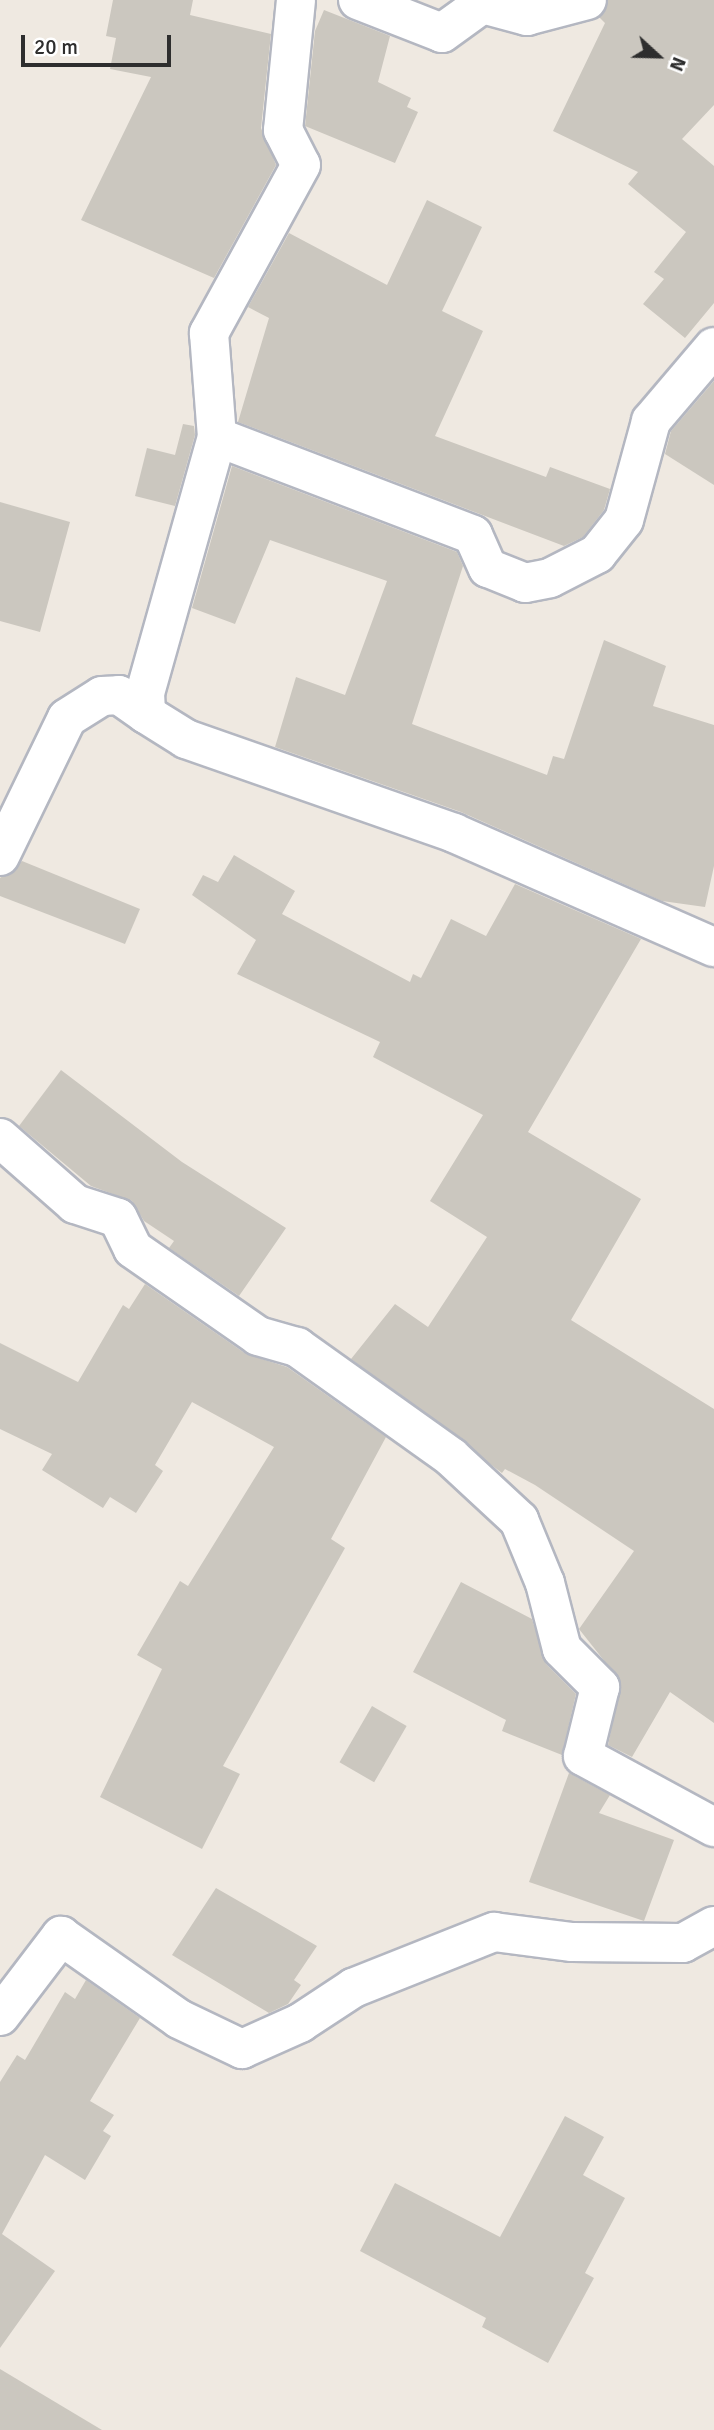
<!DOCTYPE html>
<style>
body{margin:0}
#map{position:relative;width:714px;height:2430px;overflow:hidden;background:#efe9e1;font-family:Signika,sans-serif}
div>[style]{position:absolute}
.building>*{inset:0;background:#cbc7bf;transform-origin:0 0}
.roads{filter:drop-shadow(2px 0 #b4b7c1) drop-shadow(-2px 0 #b4b7c1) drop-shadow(0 2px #b4b7c1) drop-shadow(0 -2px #b4b7c1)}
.street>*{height:38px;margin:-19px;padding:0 19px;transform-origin:19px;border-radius:19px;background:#fff}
span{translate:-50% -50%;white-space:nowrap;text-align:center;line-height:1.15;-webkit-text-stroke:7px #fff;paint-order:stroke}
.north{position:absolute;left:623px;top:21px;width:70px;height:70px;-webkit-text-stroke:5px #fff;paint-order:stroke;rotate:112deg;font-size:19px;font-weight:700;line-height:28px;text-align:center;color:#2e2e2e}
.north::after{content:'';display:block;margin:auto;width:24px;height:32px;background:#2e2e2e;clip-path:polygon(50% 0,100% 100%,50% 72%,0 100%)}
.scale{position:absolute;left:21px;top:35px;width:150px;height:32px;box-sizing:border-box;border:4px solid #2e2e2e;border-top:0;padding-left:9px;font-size:21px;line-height:24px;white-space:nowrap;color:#2e2e2e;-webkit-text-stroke:5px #fff;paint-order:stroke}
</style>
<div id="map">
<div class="building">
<div style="clip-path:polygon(113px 0,193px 0,190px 15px,271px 34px,261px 128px,276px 165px,214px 278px,81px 220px,151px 77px,110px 69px,116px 38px,106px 36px)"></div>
<div style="clip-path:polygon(608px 0,714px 0,714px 105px,682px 139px,714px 166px,714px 303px,685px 338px,643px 304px,664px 279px,654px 272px,686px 232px,628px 184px,638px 172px,553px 131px,605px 23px,599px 17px)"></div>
<div style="clip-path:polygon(324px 10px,390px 36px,378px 82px,411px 98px,407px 107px,418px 112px,395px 163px,305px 126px,315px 31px)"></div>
<div style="clip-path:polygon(427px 200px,482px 227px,442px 311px,483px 331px,435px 436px,546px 477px,550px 467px,610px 489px,604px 510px,583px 537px,564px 546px,238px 422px,269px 318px,248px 307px,289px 233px,387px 285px)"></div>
<div style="clip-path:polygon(714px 381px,714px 485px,665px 454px,671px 431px)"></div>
<div style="clip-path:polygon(183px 424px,194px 426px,195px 435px,175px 506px,135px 496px,147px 448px,175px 455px)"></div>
<div style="clip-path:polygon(232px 466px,457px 552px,463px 566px,412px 724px,547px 775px,553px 756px,564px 759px,604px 640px,666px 666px,653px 706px,714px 725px,714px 866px,705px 907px,662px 901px,461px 812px,275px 747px,296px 677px,345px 695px,387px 581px,270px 540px,235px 624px,192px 608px)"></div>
<div style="clip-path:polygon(0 502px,70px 522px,40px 632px,0 621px)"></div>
<div style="clip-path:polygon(234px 855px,295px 891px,282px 914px,410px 982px,413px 974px,421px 978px,451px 919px,486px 936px,515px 884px,641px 939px,528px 1132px,641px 1199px,571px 1320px,714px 1409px,714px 1723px,670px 1692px,632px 1757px,608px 1745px,621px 1682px,579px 1629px,634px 1551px,535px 1485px,505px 1469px,502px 1473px,351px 1359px,395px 1304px,428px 1327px,487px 1237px,430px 1201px,483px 1115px,373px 1057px,380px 1042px,237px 974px,256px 940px,192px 895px,203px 875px,218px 882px)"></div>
<div style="clip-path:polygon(22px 861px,140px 909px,125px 944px,0 896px,0 878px)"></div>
<div style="clip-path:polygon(61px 1070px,182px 1162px,286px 1228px,239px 1296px,169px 1248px,174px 1241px,144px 1221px,132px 1201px,91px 1186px,19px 1126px)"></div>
<div style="clip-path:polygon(145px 1284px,246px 1354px,287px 1367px,386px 1437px,331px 1539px,345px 1548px,223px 1766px,240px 1774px,202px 1849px,100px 1797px,162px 1669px,137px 1655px,180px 1581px,188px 1586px,274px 1447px,192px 1402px,155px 1465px,163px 1471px,136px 1513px,110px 1497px,103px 1508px,42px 1470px,52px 1454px,0 1429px,0 1343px,78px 1382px,123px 1305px,129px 1309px)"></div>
<div style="clip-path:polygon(461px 1582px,532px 1619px,546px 1664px,576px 1694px,562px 1755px,502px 1731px,506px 1720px,413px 1672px)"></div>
<div style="left:372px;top:1706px;width:40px;height:65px;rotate:30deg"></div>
<div style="clip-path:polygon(569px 1773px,610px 1795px,599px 1813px,674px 1840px,644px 1921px,529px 1882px)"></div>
<div style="clip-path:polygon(216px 1888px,317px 1946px,294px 1980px,301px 1985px,288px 2004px,269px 2013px,172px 1955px)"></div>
<div style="clip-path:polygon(86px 1980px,140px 2018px,90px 2101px,114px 2115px,103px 2131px,111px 2136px,85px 2180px,45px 2155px,2px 2234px,55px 2271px,0 2348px,0 2082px,17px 2055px,25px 2060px,65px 1992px,75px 1999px)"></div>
<div style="clip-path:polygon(565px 2116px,604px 2137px,583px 2175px,625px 2198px,585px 2273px,594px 2278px,548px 2363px,482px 2327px,486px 2318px,360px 2251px,395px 2183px,500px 2237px)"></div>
<div style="clip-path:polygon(0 2369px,102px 2430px,0 2430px)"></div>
</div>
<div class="roads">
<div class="street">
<div style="left:296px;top:0;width:131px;rotate:95.7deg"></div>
<div style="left:283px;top:130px;width:39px;rotate:63deg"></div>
<div style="left:301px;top:165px;width:192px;rotate:118.7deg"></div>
<div style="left:209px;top:333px;width:104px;rotate:85.6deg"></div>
<div style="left:217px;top:437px;width:266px;rotate:105.7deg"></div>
<div style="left:145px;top:693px;width:21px;rotate:87deg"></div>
<div style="left:146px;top:714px;width:47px;rotate:32deg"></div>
<div style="left:186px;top:739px;width:284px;rotate:19.3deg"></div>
<div style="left:454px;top:833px;width:284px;rotate:23.7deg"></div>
<div style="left:358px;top:0;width:90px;rotate:21.4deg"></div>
<div style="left:442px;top:33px;width:49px;rotate:-35.9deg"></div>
<div style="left:482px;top:4px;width:47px;rotate:14.9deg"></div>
<div style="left:527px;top:16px;width:62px;rotate:-14.9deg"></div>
<div style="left:217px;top:437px;width:274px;rotate:20.9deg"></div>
<div style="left:473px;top:535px;width:36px;rotate:66deg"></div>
<div style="left:488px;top:568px;width:40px;rotate:22deg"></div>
<div style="left:525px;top:583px;width:25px;rotate:-11deg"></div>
<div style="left:550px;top:578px;width:53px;rotate:-27.1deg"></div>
<div style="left:597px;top:554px;width:43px;rotate:-51.5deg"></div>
<div style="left:624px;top:520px;width:103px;rotate:-74.7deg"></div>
<div style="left:651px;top:421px;width:97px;rotate:-49.6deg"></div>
<div style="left:0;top:856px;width:153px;rotate:-64.1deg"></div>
<div style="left:67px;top:718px;width:41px;rotate:-32.2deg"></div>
<div style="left:102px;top:696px;width:17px;rotate:-3deg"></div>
<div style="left:119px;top:695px;width:33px;rotate:35deg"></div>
<div style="left:0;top:1138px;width:100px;rotate:41.3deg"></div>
<div style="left:75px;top:1204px;width:45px;rotate:18deg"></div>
<div style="left:118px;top:1218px;width:34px;rotate:64deg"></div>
<div style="left:133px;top:1249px;width:152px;rotate:34.8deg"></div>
<div style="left:258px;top:1336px;width:41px;rotate:15.8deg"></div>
<div style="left:297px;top:1347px;width:189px;rotate:35.5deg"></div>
<div style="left:451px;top:1457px;width:93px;rotate:42.8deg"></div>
<div style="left:519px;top:1520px;width:68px;rotate:67.6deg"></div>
<div style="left:545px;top:1583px;width:68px;rotate:75.6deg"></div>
<div style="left:562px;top:1649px;width:54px;rotate:45deg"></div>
<div style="left:600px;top:1687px;width:71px;rotate:103.8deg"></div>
<div style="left:583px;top:1756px;width:149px;rotate:28.5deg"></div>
<div style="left:0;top:2016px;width:101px;rotate:-52.7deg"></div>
<div style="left:61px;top:1936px;width:144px;rotate:35.1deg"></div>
<div style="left:179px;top:2019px;width:70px;rotate:25.5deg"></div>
<div style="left:242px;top:2049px;width:64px;rotate:-24.1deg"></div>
<div style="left:300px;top:2023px;width:64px;rotate:-33.4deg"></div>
<div style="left:353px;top:1988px;width:152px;rotate:-21.7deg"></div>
<div style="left:494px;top:1932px;width:79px;rotate:7.3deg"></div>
<div style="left:572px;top:1942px;width:111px;rotate:0.5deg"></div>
<div style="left:683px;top:1943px;width:35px;rotate:-29deg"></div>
</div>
</div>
<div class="north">N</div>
<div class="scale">20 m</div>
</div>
